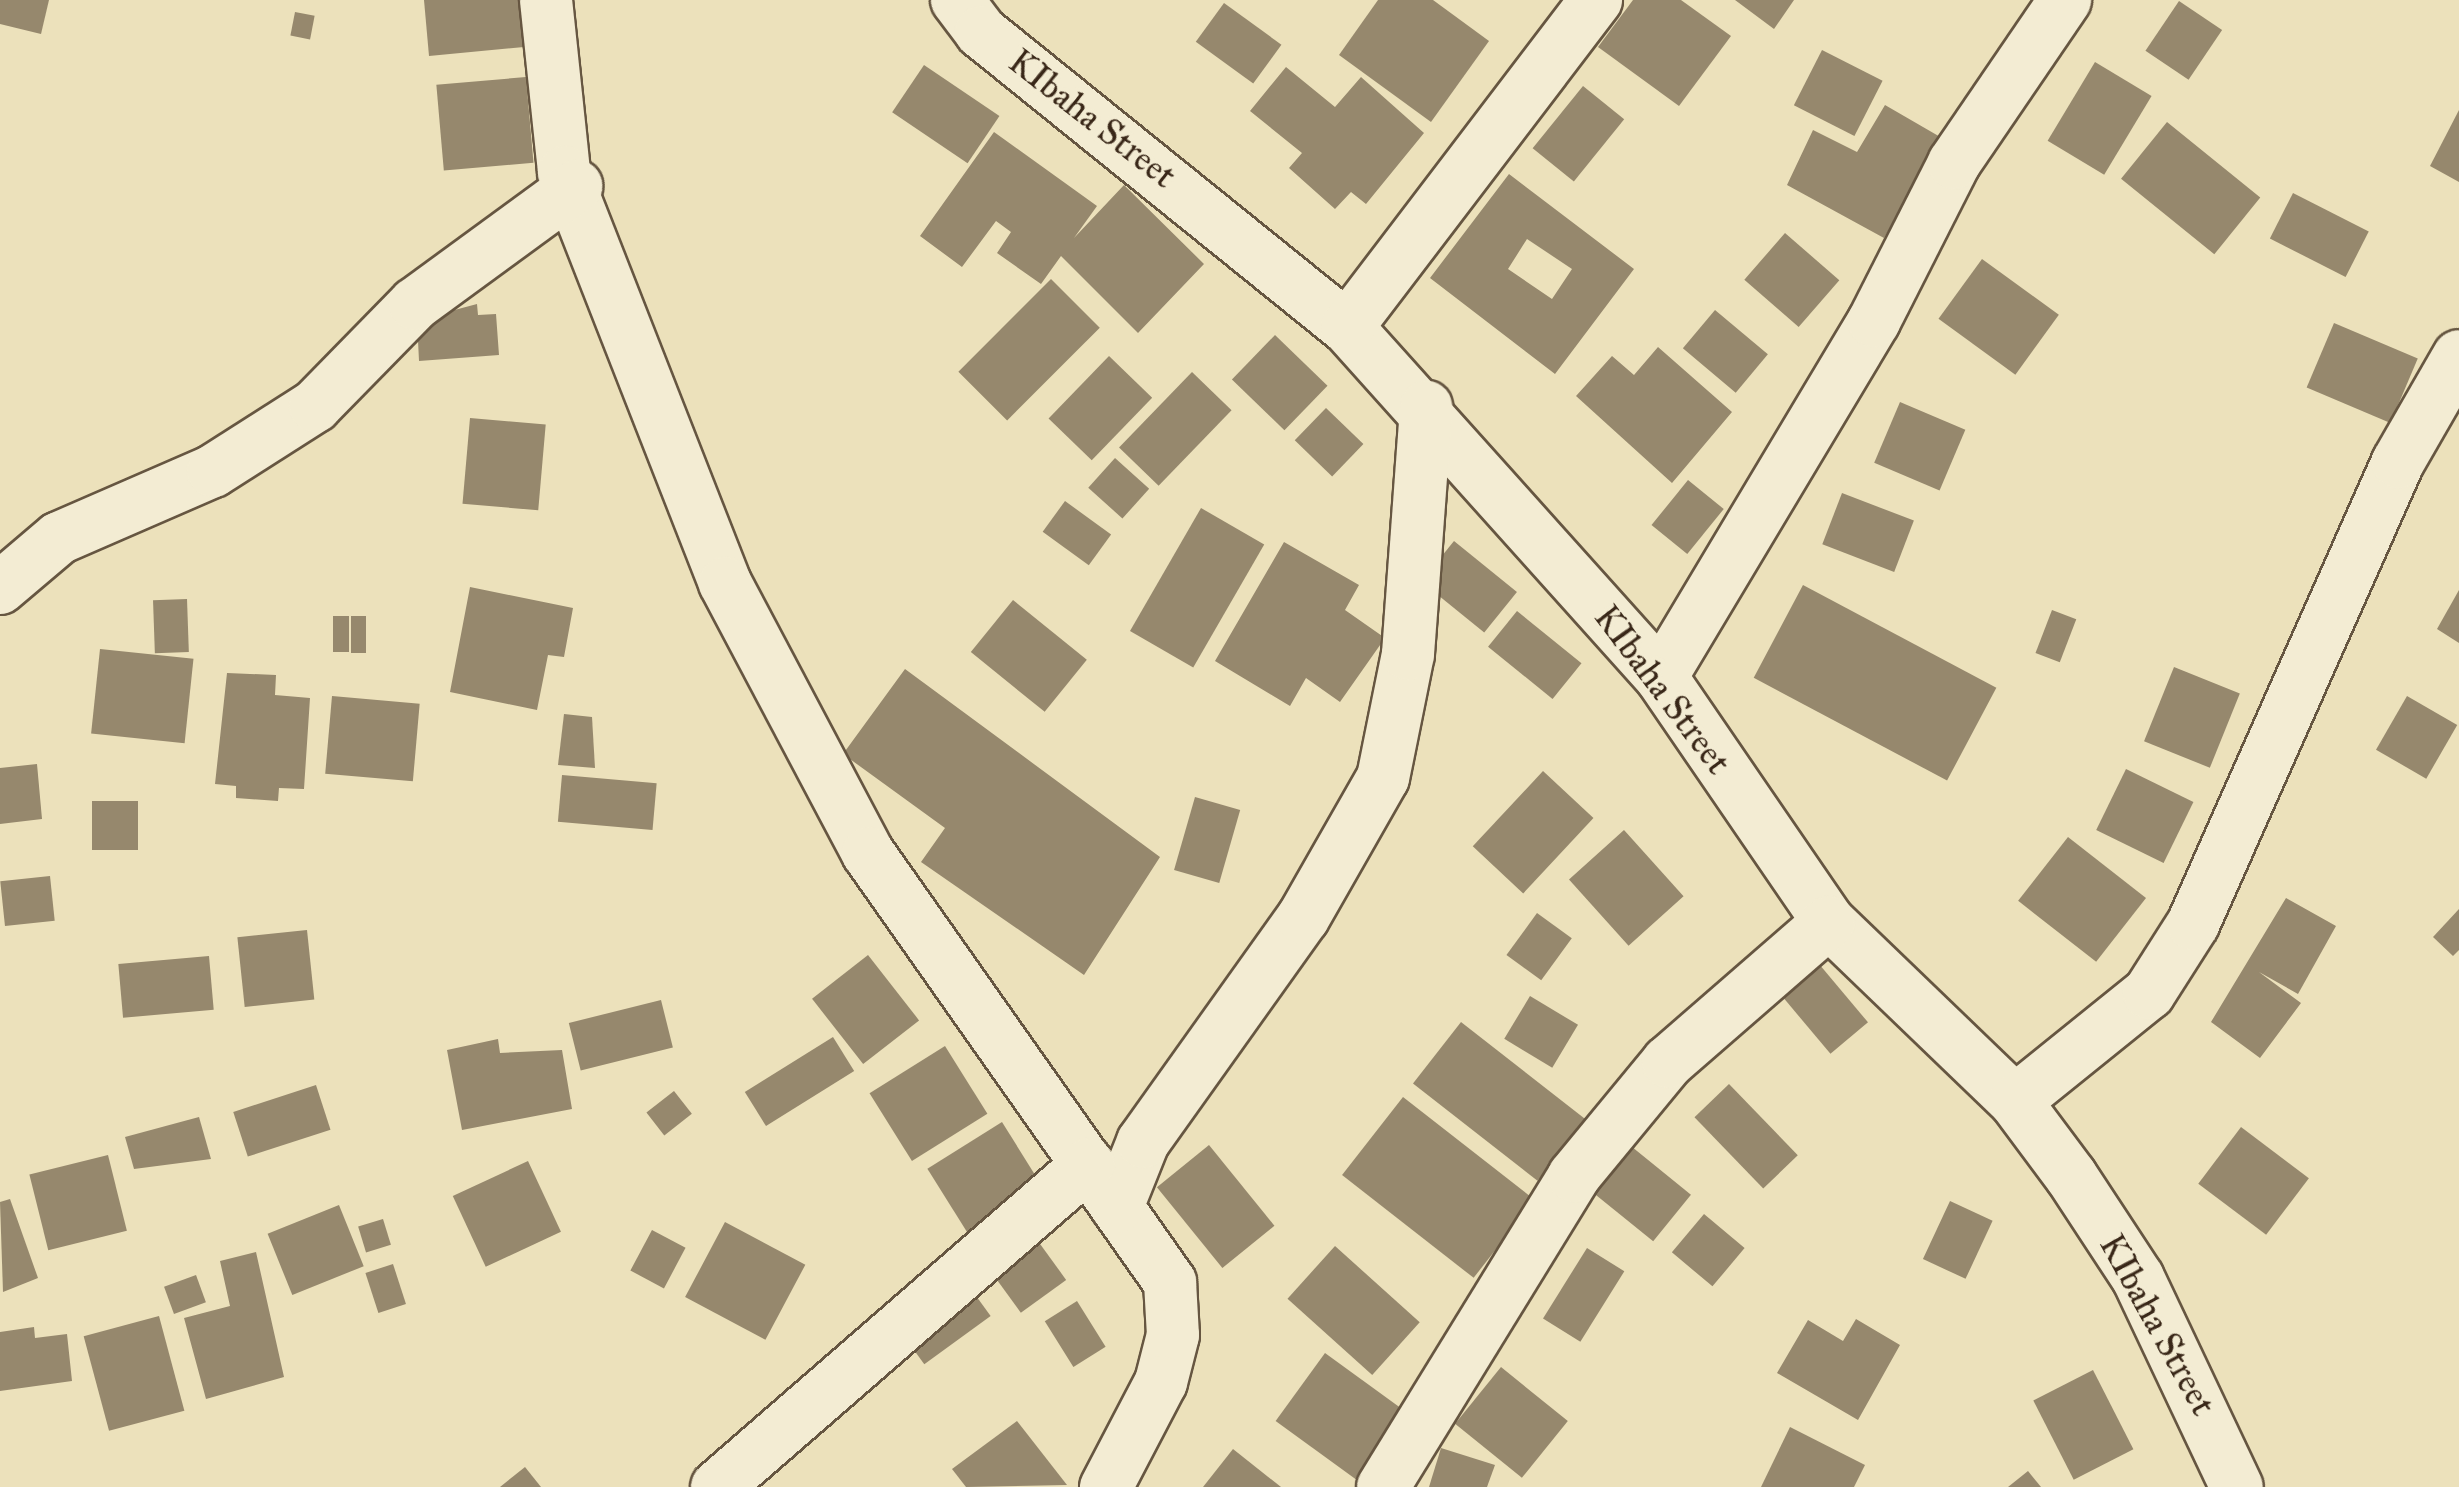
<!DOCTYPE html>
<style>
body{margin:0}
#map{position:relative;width:2459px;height:1487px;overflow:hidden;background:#ece1bb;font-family:"IM FELL Great Primer",serif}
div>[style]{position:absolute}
.building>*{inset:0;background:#96886d;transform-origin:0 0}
.roads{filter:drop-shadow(2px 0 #665641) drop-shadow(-2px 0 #665641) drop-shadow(0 2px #665641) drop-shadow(0 -2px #665641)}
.minor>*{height:52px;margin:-26px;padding:0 26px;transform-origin:26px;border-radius:26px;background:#f3ecd3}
span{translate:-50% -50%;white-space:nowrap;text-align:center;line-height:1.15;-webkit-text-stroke:8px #f3ecd3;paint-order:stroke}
.street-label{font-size:35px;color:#392718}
</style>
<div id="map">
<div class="building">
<div style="clip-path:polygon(0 0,49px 0,41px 34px,0 24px)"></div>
<div style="clip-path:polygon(424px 0,518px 0,524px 47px,429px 56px)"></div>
<div style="clip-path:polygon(1378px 0,1433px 0,1489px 41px,1431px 122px,1339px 55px)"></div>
<div style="clip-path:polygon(1633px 0,1681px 0,1731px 36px,1679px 106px,1598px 47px)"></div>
<div style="clip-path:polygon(1735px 0,1794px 0,1774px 29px)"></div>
<div style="left:2179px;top:1px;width:52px;height:60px;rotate:34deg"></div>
<div style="left:1224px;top:3px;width:71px;height:48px;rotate:36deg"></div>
<div style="left:295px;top:12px;width:20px;height:24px;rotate:11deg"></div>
<div style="left:1822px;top:50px;width:68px;height:62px;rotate:27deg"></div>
<div style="left:2095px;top:62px;width:66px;height:92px;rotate:31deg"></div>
<div style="left:924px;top:65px;width:91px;height:57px;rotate:34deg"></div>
<div style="clip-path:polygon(1286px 67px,1335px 107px,1361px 77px,1424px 133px,1366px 204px,1351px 192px,1335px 209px,1289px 168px,1302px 153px,1250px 111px)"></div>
<div style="left:526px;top:77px;width:86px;height:90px;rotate:85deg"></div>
<div style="left:1583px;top:86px;width:53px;height:80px;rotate:39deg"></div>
<div style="clip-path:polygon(1885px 105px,1942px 138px,1884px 238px,1787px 185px,1813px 130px,1857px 152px)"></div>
<div style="clip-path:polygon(2459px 110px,2459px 182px,2430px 166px)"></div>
<div style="left:2167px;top:122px;width:120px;height:73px;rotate:39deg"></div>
<div style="clip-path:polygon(994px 132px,1097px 206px,1074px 238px,1124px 185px,1204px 264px,1138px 333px,1061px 256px,1041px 284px,997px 253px,1011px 232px,996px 221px,962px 267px,920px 236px)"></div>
<div style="clip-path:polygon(evenodd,1509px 174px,1634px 269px,1555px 374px,1430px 278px,1509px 174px,1527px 239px,1572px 269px,1552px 299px,1508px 269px,1527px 239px)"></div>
<div style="left:2293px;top:193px;width:85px;height:51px;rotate:27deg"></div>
<div style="left:1785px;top:233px;width:72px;height:62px;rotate:41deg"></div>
<div style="left:1982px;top:259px;width:95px;height:74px;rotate:36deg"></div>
<div style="left:1051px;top:279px;width:69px;height:131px;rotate:45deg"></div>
<div style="clip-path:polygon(477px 304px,478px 315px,496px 314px,499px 355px,419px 361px,417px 320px)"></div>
<div style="left:1715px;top:310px;width:69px;height:50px;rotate:40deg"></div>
<div style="left:2334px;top:323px;width:91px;height:70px;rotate:23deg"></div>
<div style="left:1275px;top:335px;width:73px;height:62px;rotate:44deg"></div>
<div style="clip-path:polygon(1658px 347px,1732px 412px,1672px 483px,1576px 396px,1612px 356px,1634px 375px)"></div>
<div style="left:1109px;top:356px;width:60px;height:87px;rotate:44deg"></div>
<div style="left:1192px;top:372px;width:55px;height:105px;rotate:44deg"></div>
<div style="left:1900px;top:402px;width:71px;height:66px;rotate:23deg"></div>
<div style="left:1326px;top:408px;width:52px;height:45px;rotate:44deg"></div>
<div style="left:470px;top:418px;width:76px;height:86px;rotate:5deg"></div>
<div style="left:1115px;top:458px;width:46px;height:40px;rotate:42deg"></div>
<div style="left:1688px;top:480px;width:46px;height:58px;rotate:39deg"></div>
<div style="left:1842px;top:493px;width:77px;height:55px;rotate:21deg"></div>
<div style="left:1065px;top:501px;width:57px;height:38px;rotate:36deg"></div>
<div style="left:1201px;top:508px;width:73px;height:142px;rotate:30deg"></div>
<div style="left:1454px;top:541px;width:81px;height:52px;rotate:39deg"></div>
<div style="clip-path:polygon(1284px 542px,1359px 585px,1345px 610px,1385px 638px,1340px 702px,1306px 678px,1290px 706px,1215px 661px)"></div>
<div style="left:1803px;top:585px;width:219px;height:105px;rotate:28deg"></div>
<div style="clip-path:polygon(470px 587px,573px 608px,564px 657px,548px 655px,537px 710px,450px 692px)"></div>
<div style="clip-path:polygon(2459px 590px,2459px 643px,2437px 629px)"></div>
<div style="left:187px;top:599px;width:53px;height:34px;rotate:88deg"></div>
<div style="left:1013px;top:600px;width:95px;height:67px;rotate:39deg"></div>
<div style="left:2052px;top:610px;width:26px;height:46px;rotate:21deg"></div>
<div style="left:1517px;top:611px;width:83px;height:46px;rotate:39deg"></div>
<div style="left:333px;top:616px;width:16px;height:36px"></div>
<div style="left:351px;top:616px;width:15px;height:37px"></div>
<div style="left:100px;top:649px;width:94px;height:85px;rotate:6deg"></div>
<div style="left:2174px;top:667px;width:71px;height:80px;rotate:22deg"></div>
<div style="clip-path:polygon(905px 669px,1160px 857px,1084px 975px,921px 862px,945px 828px,843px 754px)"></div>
<div style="clip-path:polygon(227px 673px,276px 675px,275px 695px,310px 698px,304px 789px,279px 788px,278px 801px,236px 798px,236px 786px,215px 784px)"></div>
<div style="left:332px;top:696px;width:88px;height:78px;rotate:5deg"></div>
<div style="left:2407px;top:696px;width:58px;height:62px;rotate:30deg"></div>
<div style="clip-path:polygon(564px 714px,592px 717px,595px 768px,558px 765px)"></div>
<div style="clip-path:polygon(37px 764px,42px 819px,0 824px,0 768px)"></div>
<div style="left:2126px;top:769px;width:75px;height:68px;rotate:26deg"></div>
<div style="left:1543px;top:771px;width:69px;height:103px;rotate:43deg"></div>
<div style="left:562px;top:775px;width:95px;height:47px;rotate:5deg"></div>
<div style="left:1195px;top:797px;width:47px;height:76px;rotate:16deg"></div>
<div style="left:92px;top:801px;width:46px;height:49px"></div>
<div style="left:1624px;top:830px;width:89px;height:74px;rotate:48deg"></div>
<div style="left:2068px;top:837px;width:99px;height:81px;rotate:38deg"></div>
<div style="left:50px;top:876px;width:45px;height:50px;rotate:84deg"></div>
<div style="clip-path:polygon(2286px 898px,2336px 926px,2298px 994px,2259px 972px,2301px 1003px,2260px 1058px,2211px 1022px)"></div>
<div style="clip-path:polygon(2459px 909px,2459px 950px,2453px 956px,2433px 937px)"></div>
<div style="left:1537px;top:913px;width:43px;height:52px;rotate:36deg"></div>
<div style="left:307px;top:930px;width:70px;height:70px;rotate:84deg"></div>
<div style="left:868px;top:955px;width:83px;height:71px;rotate:52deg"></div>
<div style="left:209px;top:956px;width:54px;height:91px;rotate:85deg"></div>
<div style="left:1814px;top:958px;width:84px;height:49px;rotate:50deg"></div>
<div style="left:1530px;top:996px;width:56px;height:50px;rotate:31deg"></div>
<div style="left:661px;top:1000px;width:49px;height:95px;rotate:76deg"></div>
<div style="left:1461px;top:1022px;width:158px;height:78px;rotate:38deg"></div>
<div style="left:833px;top:1037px;width:40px;height:104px;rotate:58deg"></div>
<div style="clip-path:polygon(498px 1039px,500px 1053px,562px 1050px,572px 1109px,462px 1130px,447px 1050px)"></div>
<div style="left:945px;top:1046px;width:80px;height:89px;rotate:58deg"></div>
<div style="left:1729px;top:1084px;width:99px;height:48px;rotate:46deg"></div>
<div style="left:316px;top:1085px;width:47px;height:87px;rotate:72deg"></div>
<div style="left:674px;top:1091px;width:29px;height:35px;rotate:52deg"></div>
<div style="left:1403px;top:1097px;width:167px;height:99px;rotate:38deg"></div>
<div style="clip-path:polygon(199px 1117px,211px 1159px,134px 1169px,125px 1137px)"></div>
<div style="left:1002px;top:1122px;width:81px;height:88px;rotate:58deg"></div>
<div style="left:2241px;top:1127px;width:85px;height:71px;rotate:37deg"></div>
<div style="left:1621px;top:1138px;width:90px;height:60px;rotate:39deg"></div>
<div style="left:1209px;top:1145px;width:104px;height:67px;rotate:51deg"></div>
<div style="left:108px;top:1155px;width:78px;height:81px;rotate:76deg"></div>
<div style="left:528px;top:1161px;width:78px;height:83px;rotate:65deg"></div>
<div style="clip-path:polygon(10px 1199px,38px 1278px,3px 1292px,0 1202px)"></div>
<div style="left:1950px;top:1201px;width:47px;height:64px;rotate:25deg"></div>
<div style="left:339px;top:1205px;width:66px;height:77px;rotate:68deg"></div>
<div style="left:1704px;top:1214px;width:53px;height:50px;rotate:40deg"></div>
<div style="left:383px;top:1219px;width:27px;height:26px;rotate:73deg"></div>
<div style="left:725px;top:1222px;width:91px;height:85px;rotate:28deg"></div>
<div style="left:652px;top:1230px;width:38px;height:46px;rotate:28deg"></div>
<div style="left:1035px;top:1237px;width:53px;height:56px;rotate:54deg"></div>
<div style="left:1335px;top:1246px;width:114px;height:71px;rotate:42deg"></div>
<div style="left:1587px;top:1248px;width:44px;height:83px;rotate:32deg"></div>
<div style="clip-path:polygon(256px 1252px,284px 1377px,206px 1399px,184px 1318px,230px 1306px,220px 1261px)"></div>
<div style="left:393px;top:1264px;width:42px;height:29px;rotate:72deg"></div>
<div style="left:196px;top:1275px;width:29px;height:34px;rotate:70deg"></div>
<div style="left:963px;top:1278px;width:47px;height:82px;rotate:54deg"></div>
<div style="left:1077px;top:1301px;width:54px;height:38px;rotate:58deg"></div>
<div style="left:159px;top:1316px;width:98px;height:78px;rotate:75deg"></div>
<div style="clip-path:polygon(1856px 1319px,1900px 1345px,1858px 1420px,1777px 1373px,1808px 1320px,1843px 1341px)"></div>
<div style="clip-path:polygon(34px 1327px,35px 1338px,67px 1334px,72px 1381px,0 1391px,0 1332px)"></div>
<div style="left:1325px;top:1353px;width:111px;height:84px;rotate:36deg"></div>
<div style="left:1501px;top:1367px;width:86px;height:73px;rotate:39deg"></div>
<div style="left:2093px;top:1370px;width:89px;height:67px;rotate:63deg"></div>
<div style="clip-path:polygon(1017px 1421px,1067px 1485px,966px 1487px,952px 1469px)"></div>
<div style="clip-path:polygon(1790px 1427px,1865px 1465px,1854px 1487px,1761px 1487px)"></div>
<div style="clip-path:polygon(1441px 1448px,1495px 1465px,1487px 1487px,1429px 1487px)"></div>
<div style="clip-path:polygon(1233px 1449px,1281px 1487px,1203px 1487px)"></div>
<div style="clip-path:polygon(525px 1467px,541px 1487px,500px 1487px)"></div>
<div style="clip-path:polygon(2028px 1471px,2041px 1487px,2008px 1487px)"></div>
</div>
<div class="roads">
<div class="minor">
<div style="left:546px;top:0;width:173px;rotate:84deg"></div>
<div style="left:564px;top:172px;width:441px;rotate:68.6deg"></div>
<div style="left:725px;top:583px;width:306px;rotate:62.1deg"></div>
<div style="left:868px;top:853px;width:525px;rotate:54.86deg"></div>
<div style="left:1170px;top:1282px;width:53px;rotate:86.8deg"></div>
<div style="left:1173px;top:1335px;width:49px;rotate:104.3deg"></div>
<div style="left:1161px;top:1382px;width:119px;rotate:117.6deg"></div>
<div style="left:957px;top:0;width:40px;rotate:53deg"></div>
<div style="left:981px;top:32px;width:470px;rotate:38.9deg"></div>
<div style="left:1347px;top:327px;width:470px;rotate:48.1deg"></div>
<div style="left:1661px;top:677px;width:297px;rotate:55.6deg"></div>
<div style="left:1829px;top:922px;width:258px;rotate:43.9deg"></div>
<div style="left:2015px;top:1101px;width:94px;rotate:53.3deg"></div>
<div style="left:2071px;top:1176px;width:122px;rotate:56.7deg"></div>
<div style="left:2138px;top:1278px;width:231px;rotate:64.7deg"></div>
<div style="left:1347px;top:327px;width:411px;rotate:-52.7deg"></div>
<div style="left:0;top:588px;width:77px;rotate:-40.3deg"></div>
<div style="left:59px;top:538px;width:168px;rotate:-23.5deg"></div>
<div style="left:213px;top:471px;width:121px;rotate:-32.5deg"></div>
<div style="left:315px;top:406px;width:143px;rotate:-45.6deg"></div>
<div style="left:415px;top:304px;width:200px;rotate:-36.2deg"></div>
<div style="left:1661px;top:677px;width:415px;rotate:-59.1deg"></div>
<div style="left:1874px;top:321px;width:177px;rotate:-63.1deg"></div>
<div style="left:1954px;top:163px;width:197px;rotate:-55.7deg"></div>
<div style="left:2015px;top:1101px;width:172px;rotate:-38.9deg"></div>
<div style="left:2149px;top:993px;width:82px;rotate:-57.5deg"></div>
<div style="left:2193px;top:924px;width:505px;rotate:-66.07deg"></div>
<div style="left:2398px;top:462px;width:122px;rotate:-60.1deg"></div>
<div style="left:1117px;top:1207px;width:70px;rotate:-68.2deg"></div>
<div style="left:1143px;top:1142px;width:275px;rotate:-54.5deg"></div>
<div style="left:1303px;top:918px;width:161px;rotate:-60.3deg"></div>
<div style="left:1383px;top:778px;width:126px;rotate:-78.6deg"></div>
<div style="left:1408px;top:654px;width:248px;rotate:-85.8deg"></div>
<div style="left:717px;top:1487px;width:492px;rotate:-41deg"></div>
<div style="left:1383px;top:1487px;width:365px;rotate:-58.4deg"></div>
<div style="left:1574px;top:1176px;width:148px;rotate:-50.5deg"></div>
<div style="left:1668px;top:1062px;width:213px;rotate:-41deg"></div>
</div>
</div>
<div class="street-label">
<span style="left:1092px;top:119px;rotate:38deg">KIbaha Street</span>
<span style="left:1662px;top:690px;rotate:53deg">KIbaha Street</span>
<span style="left:2157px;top:1325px;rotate:61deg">KIbaha Street</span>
</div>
</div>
